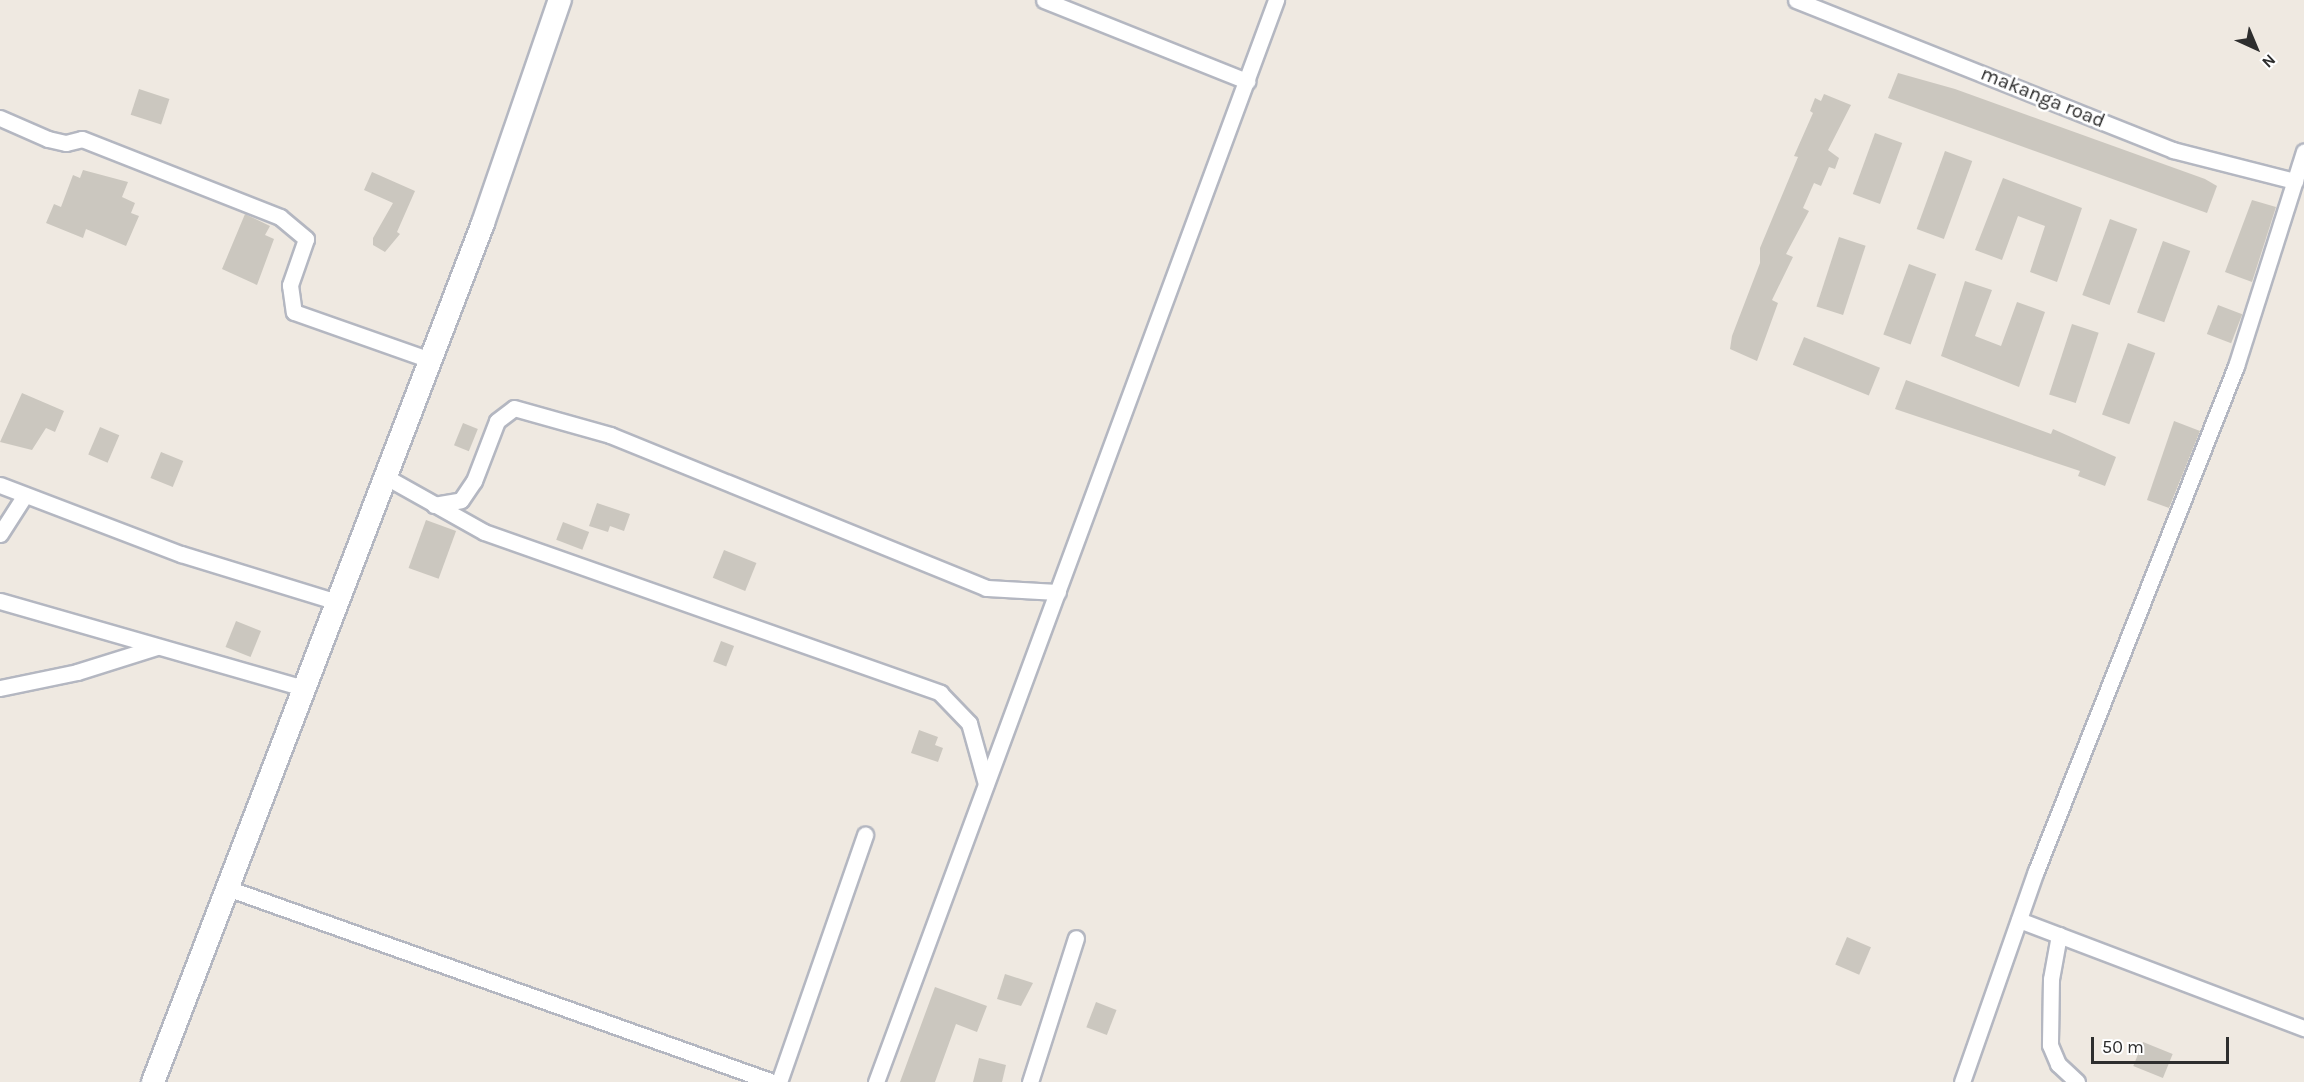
<!DOCTYPE html>
<style>
body{margin:0}
#map{position:relative;width:2304px;height:1082px;overflow:hidden;background:#efe9e1;font-family:Karla,sans-serif}
div>[style]{position:absolute}
.building>*{inset:0;background:#cbc7bf;transform-origin:0 0}
.roads{filter:drop-shadow(2px 0 #b4b7c1) drop-shadow(-2px 0 #b4b7c1) drop-shadow(0 2px #b4b7c1) drop-shadow(0 -2px #b4b7c1)}
.street>*{height:15px;margin:-7.5px;padding:0 7.5px;transform-origin:7.5px;border-radius:7.5px;background:#fff}
.secondary>*{height:22px;margin:-11px;padding:0 11px;transform-origin:11px;border-radius:11px;background:#fff}
span{translate:-50% -50%;white-space:nowrap;text-align:center;line-height:1.15;-webkit-text-stroke:5px #fff;paint-order:stroke}
.street-label{font-size:20px;color:#2e2e2e}
.north{position:absolute;left:2226px;top:18px;width:60px;height:60px;-webkit-text-stroke:4px #fff;paint-order:stroke;rotate:136deg;font-size:16px;font-weight:700;line-height:24px;text-align:center;color:#2e2e2e}
.north::after{content:'';display:block;margin:auto;width:21px;height:27px;background:#2e2e2e;clip-path:polygon(50% 0,100% 100%,50% 72%,0 100%)}
.scale{position:absolute;left:2091px;top:1037px;width:138px;height:27px;box-sizing:border-box;border:3px solid #2e2e2e;border-top:0;padding-left:8px;font-size:18px;line-height:21px;white-space:nowrap;color:#2e2e2e;-webkit-text-stroke:4px #fff;paint-order:stroke}
</style>
<div id="map">
<div class="building">
<div style="clip-path:polygon(1898px 73px,1955px 89px,2205px 179px,2217px 186px,2207px 213px,1888px 98px)"></div>
<div style="left:139px;top:89px;width:32px;height:27px;rotate:18deg"></div>
<div style="clip-path:polygon(1824px 94px,1851px 105px,1828px 150px,1839px 158px,1835px 169px,1829px 167px,1821px 186px,1814px 183px,1803px 208px,1809px 211px,1786px 254px,1793px 257px,1772px 300px,1778px 303px,1757px 361px,1730px 349px,1732px 336px,1760px 263px,1760px 248px,1798px 157px,1794px 156px,1813px 113px,1810px 111px,1815px 98px,1821px 101px)"></div>
<div style="left:1875px;top:133px;width:29px;height:65px;rotate:20deg"></div>
<div style="left:1945px;top:151px;width:29px;height:83px;rotate:20deg"></div>
<div style="clip-path:polygon(83px 170px,128px 182px,122px 197px,135px 203px,131px 213px,139px 216px,126px 246px,86px 229px,83px 238px,46px 223px,54px 204px,61px 207px,73px 175px,80px 178px)"></div>
<div style="clip-path:polygon(372px 172px,415px 191px,397px 232px,400px 234px,385px 252px,373px 245px,373px 238px,393px 203px,364px 190px)"></div>
<div style="clip-path:polygon(2003px 178px,2082px 208px,2057px 282px,2030px 272px,2045px 226px,2018px 216px,2002px 260px,1975px 250px)"></div>
<div style="clip-path:polygon(2252px 200px,2276px 207px,2252px 282px,2225px 272px)"></div>
<div style="clip-path:polygon(245px 214px,270px 226px,265px 235px,274px 239px,257px 285px,222px 269px)"></div>
<div style="left:2110px;top:219px;width:29px;height:81px;rotate:20deg"></div>
<div style="left:1839px;top:237px;width:28px;height:73px;rotate:18deg"></div>
<div style="left:2163px;top:241px;width:29px;height:76px;rotate:20deg"></div>
<div style="left:1909px;top:264px;width:29px;height:75px;rotate:20deg"></div>
<div style="clip-path:polygon(1965px 281px,1992px 290px,1975px 336px,2001px 346px,2017px 302px,2045px 312px,2019px 387px,1941px 356px)"></div>
<div style="left:2218px;top:305px;width:26px;height:31px;rotate:21deg"></div>
<div style="left:2072px;top:324px;width:28px;height:74px;rotate:18deg"></div>
<div style="left:1804px;top:337px;width:82px;height:30px;rotate:22deg"></div>
<div style="left:2128px;top:343px;width:29px;height:76px;rotate:20deg"></div>
<div style="clip-path:polygon(1906px 380px,2051px 434px,2053px 429px,2116px 457px,2105px 486px,2078px 476px,2080px 471px,1895px 409px)"></div>
<div style="clip-path:polygon(22px 393px,64px 411px,55px 432px,46px 428px,32px 450px,0 442px)"></div>
<div style="clip-path:polygon(2174px 421px,2200px 431px,2169px 508px,2147px 500px)"></div>
<div style="left:463px;top:423px;width:16px;height:24px;rotate:22deg"></div>
<div style="left:100px;top:427px;width:21px;height:30px;rotate:23deg"></div>
<div style="left:161px;top:452px;width:24px;height:28px;rotate:22deg"></div>
<div style="clip-path:polygon(597px 503px,630px 514px,624px 531px,610px 526px,608px 532px,589px 526px)"></div>
<div style="left:426px;top:520px;width:32px;height:51px;rotate:20deg"></div>
<div style="left:563px;top:522px;width:28px;height:19px;rotate:21deg"></div>
<div style="left:724px;top:550px;width:35px;height:30px;rotate:22deg"></div>
<div style="left:236px;top:621px;width:27px;height:28px;rotate:22deg"></div>
<div style="left:721px;top:641px;width:14px;height:22px;rotate:21deg"></div>
<div style="clip-path:polygon(919px 730px,938px 737px,935px 745px,943px 748px,938px 762px,911px 753px)"></div>
<div style="left:1847px;top:937px;width:26px;height:30px;rotate:23deg"></div>
<div style="clip-path:polygon(1005px 974px,1033px 983px,1021px 1006px,997px 999px)"></div>
<div style="clip-path:polygon(935px 987px,987px 1006px,977px 1032px,956px 1024px,935px 1082px,900px 1082px)"></div>
<div style="left:1096px;top:1002px;width:22px;height:27px;rotate:21deg"></div>
<div style="left:2143px;top:1042px;width:32px;height:26px;rotate:22deg"></div>
<div style="clip-path:polygon(979px 1058px,1006px 1065px,1002px 1082px,973px 1082px)"></div>
</div>
<div class="roads">
<div class="street">
<div style="left:1044px;top:0;width:219px;rotate:21.8deg"></div>
<div style="left:1796px;top:0;width:406px;rotate:21.7deg"></div>
<div style="left:2173px;top:150px;width:126px;rotate:14.3deg"></div>
<div style="left:0;top:118px;width:52px;rotate:23.6deg"></div>
<div style="left:48px;top:139px;width:18px;rotate:13deg"></div>
<div style="left:66px;top:143px;width:16px;rotate:-14deg"></div>
<div style="left:82px;top:139px;width:213px;rotate:21.5deg"></div>
<div style="left:280px;top:217px;width:34px;rotate:40deg"></div>
<div style="left:306px;top:239px;width:49px;rotate:109.2deg"></div>
<div style="left:290px;top:285px;width:27px;rotate:82deg"></div>
<div style="left:294px;top:312px;width:144px;rotate:19.4deg"></div>
<div style="left:386px;top:477px;width:112px;rotate:29.3deg"></div>
<div style="left:484px;top:532px;width:484px;rotate:19.4deg"></div>
<div style="left:940px;top:693px;width:42px;rotate:46deg"></div>
<div style="left:969px;top:723px;width:63px;rotate:74.4deg"></div>
<div style="left:0;top:485px;width:194px;rotate:20.9deg"></div>
<div style="left:181px;top:554px;width:163px;rotate:17.1deg"></div>
<div style="left:434px;top:505px;width:27px;rotate:-10deg"></div>
<div style="left:461px;top:500px;width:23px;rotate:-56deg"></div>
<div style="left:474px;top:481px;width:64px;rotate:-69deg"></div>
<div style="left:497px;top:421px;width:21px;rotate:-37deg"></div>
<div style="left:514px;top:408px;width:100px;rotate:15.7deg"></div>
<div style="left:610px;top:435px;width:406px;rotate:22.1deg"></div>
<div style="left:986px;top:588px;width:72px;rotate:3.2deg"></div>
<div style="left:0;top:534px;width:46px;rotate:-57.3deg"></div>
<div style="left:0;top:601px;width:315px;rotate:16deg"></div>
<div style="left:0;top:688px;width:79px;rotate:-11.7deg"></div>
<div style="left:77px;top:672px;width:84px;rotate:-17.4deg"></div>
<div style="left:227px;top:888px;width:579px;rotate:19.56deg"></div>
<div style="left:2019px;top:920px;width:305px;rotate:20.8deg"></div>
<div style="left:2059px;top:935px;width:45px;rotate:100.3deg"></div>
<div style="left:2051px;top:979px;width:66px;rotate:90.9deg"></div>
<div style="left:2050px;top:1045px;width:21px;rotate:67deg"></div>
<div style="left:2058px;top:1064px;width:26px;rotate:43deg"></div>
<div style="left:779px;top:1082px;width:262px;rotate:-70.8deg"></div>
<div style="left:876px;top:1082px;width:1154px;rotate:-69.71deg"></div>
<div style="left:1030px;top:1082px;width:151px;rotate:-72.3deg"></div>
<div style="left:1962px;top:1082px;width:224px;rotate:-70.7deg"></div>
<div style="left:2036px;top:871px;width:543px;rotate:-68.39deg"></div>
<div style="left:2236px;top:366px;width:225px;rotate:-72.4deg"></div>
</div>
<div class="secondary">
<div style="left:153px;top:1082px;width:920px;rotate:-68.98deg"></div>
<div style="left:483px;top:223px;width:236px;rotate:-71deg"></div>
</div>
</div>
<div class="street-label">
<span style="left:2043px;top:97px;rotate:22deg">makanga road</span>
</div>
<div class="north">N</div>
<div class="scale">50 m</div>
</div>
